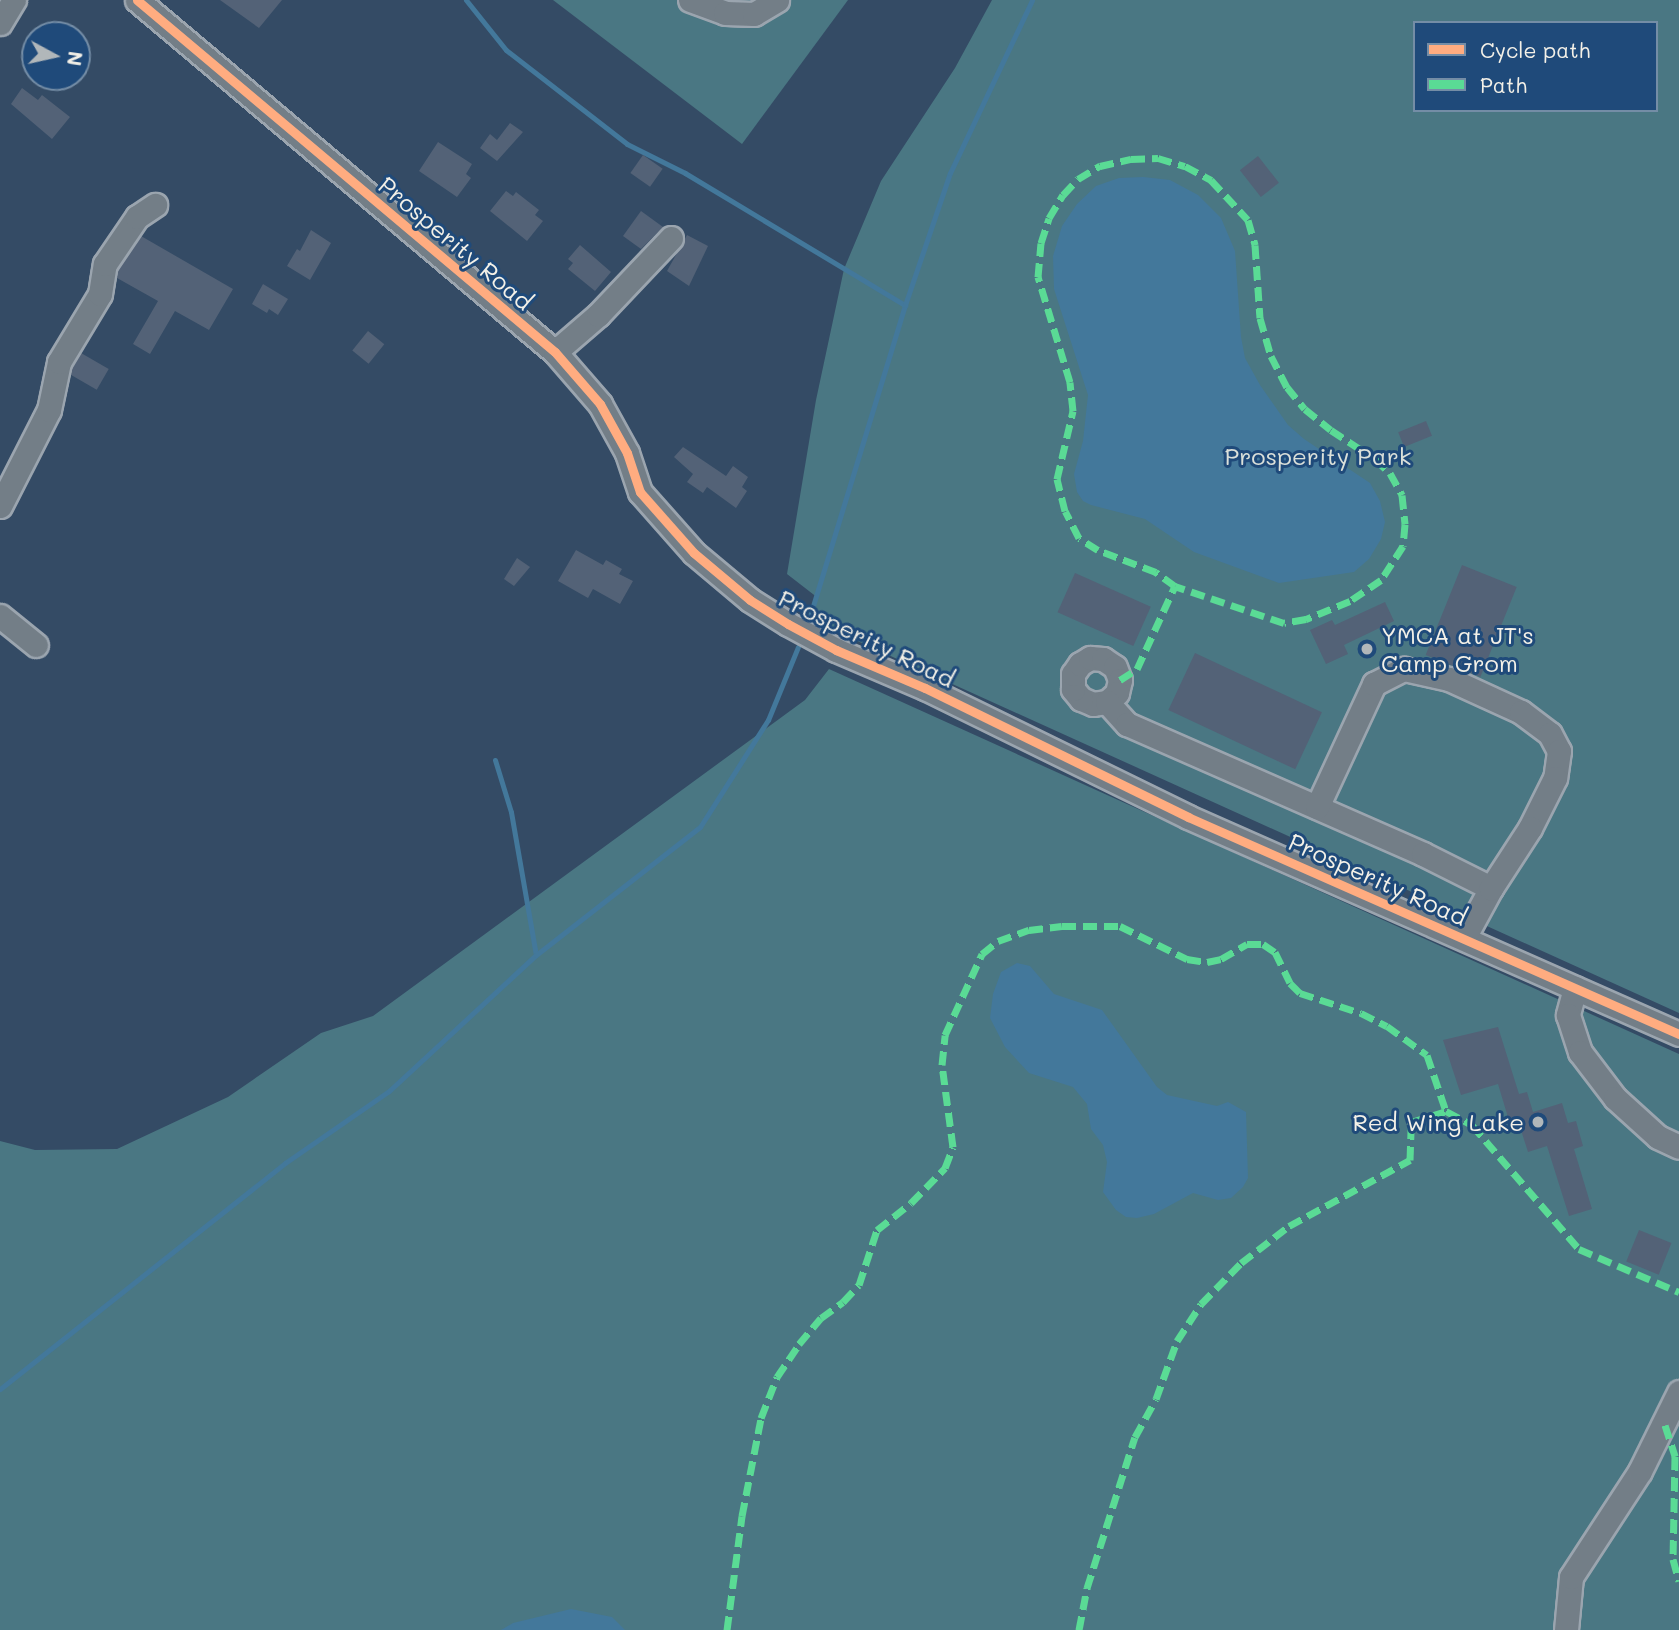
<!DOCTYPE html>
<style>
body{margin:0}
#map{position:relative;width:1679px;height:1630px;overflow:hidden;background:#344b65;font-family:Mali,sans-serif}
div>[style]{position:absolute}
.green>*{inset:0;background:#4a7783}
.water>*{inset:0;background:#43789b}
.stream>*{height:5px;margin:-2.5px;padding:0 2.5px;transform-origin:2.5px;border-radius:2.5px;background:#43789b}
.building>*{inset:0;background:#536277;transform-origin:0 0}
.roads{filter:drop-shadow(2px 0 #9ba5af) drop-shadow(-2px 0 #9ba5af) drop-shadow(0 2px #9ba5af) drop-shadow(0 -2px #9ba5af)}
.minor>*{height:23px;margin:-11.5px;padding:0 11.5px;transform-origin:11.5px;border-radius:11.5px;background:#737e87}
.quiet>*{height:7px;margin-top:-3.5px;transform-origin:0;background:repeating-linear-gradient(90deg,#5adb95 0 14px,transparent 0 21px)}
.cycleway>*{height:9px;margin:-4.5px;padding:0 4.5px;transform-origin:4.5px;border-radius:4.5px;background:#ffac80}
.dots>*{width:19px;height:19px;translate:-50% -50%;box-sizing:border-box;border:4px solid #1f4a7a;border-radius:50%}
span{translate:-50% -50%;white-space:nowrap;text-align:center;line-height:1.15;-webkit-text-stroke:6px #1f4a7a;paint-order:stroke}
.street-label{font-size:24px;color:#f4f1e8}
.park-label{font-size:24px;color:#dbe0da}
.poi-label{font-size:24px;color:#f4f1e8}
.left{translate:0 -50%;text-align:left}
.right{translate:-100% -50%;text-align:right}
.legend{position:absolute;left:1413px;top:21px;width:245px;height:91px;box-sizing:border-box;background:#1f4a7a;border:2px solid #748da6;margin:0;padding:9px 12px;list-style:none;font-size:21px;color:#f4f1e8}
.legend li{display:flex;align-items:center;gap:14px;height:35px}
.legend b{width:35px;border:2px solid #748da6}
.north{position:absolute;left:21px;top:21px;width:70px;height:70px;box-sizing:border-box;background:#1f4a7a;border:2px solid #748da6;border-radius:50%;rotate:98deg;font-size:19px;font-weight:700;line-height:28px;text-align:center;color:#f4f1e8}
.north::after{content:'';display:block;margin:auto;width:24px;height:32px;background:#b1b7ba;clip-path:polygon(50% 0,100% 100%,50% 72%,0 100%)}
</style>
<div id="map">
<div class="green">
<div style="clip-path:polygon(553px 0,848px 0,742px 144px)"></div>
<div style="clip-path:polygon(evenodd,992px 0,1679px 0,1679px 1013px,809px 619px,818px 598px,787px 574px,816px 400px,844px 269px,881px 181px,955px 68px,992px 0,1415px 23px,1656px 23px,1656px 110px,1415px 110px,1415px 23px)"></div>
<div style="clip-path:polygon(829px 669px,1679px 1054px,1679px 1630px,0 1630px,0 1141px,35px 1150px,117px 1149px,228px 1097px,321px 1033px,373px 1016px,805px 700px)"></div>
</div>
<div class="water">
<div style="clip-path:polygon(1143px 177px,1170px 180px,1198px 195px,1221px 218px,1235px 251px,1241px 337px,1245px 358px,1260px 385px,1288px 425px,1304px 439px,1370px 483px,1380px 501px,1385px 522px,1381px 539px,1369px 559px,1354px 572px,1279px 583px,1194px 552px,1145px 519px,1091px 505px,1083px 501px,1077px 492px,1074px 474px,1083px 441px,1088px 395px,1054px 289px,1053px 256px,1062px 226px,1077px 204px,1096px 186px,1119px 178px)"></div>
<div style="clip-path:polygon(1017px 963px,1030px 966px,1054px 994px,1102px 1010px,1157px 1087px,1167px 1095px,1217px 1106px,1228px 1102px,1246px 1112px,1248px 1178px,1243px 1187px,1231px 1198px,1218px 1200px,1193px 1193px,1154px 1214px,1137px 1218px,1126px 1217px,1116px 1210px,1103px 1192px,1107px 1162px,1103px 1145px,1091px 1129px,1087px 1104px,1073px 1087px,1029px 1073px,1005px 1047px,990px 1018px,993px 994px,1001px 972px)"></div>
<div style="clip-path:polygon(571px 1609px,612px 1617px,625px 1630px,501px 1630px,513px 1623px)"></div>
</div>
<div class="stream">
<div style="left:466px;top:0;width:64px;rotate:51.3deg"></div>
<div style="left:506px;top:50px;width:153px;rotate:37.8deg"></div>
<div style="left:627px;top:144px;width:65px;rotate:26.6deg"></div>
<div style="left:685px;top:173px;width:257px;rotate:31deg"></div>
<div style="left:809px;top:619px;width:328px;rotate:-73deg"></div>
<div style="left:905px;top:305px;width:139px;rotate:-71.2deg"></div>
<div style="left:950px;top:173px;width:191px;rotate:-64.6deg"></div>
<div style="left:495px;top:760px;width:54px;rotate:72.9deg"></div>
<div style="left:511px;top:812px;width:145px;rotate:80.1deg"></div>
<div style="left:0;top:1389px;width:364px;rotate:-38.4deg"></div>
<div style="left:285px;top:1163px;width:126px;rotate:-34.7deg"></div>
<div style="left:389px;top:1091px;width:200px;rotate:-42.8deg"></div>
<div style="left:536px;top:955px;width:208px;rotate:-38deg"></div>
<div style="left:700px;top:827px;width:127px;rotate:-57.6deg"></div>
<div style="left:768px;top:720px;width:79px;rotate:-67.7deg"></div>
</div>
<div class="building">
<div style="clip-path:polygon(220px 0,282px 0,259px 28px)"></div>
<div style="clip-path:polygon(22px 88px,38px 100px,42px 95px,70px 117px,52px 139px,11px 104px)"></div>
<div style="clip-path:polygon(510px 123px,523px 132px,497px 161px,480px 148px,490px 134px,497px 140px)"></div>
<div style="clip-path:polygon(438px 142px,472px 164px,466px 174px,471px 178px,457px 197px,419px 171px)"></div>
<div style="left:643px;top:155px;width:24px;height:22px;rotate:35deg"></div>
<div style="left:1258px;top:156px;width:34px;height:23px;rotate:52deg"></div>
<div style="clip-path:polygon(506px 191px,513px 196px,516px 192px,539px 210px,535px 215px,543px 221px,527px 241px,490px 211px)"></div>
<div style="clip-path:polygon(641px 211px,663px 227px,641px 249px,623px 236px)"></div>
<div style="clip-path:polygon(311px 230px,331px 243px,310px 280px,287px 266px,297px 249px,300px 251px)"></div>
<div style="clip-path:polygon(687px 235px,708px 246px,689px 286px,667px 271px)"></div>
<div style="clip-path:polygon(141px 236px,233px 289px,209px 330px,175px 311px,150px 354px,133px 344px,158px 301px,117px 278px,118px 269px)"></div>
<div style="clip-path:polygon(580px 245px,611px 272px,595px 291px,568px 269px,573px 263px,568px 259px)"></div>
<div style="clip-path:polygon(263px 284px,288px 299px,278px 315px,269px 309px,267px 313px,252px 304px)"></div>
<div style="left:368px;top:331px;width:21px;height:25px;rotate:39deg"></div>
<div style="left:81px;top:353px;width:32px;height:24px;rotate:30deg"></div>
<div style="left:1426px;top:421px;width:16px;height:30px;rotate:68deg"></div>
<div style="clip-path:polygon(683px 447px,726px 476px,733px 466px,748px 477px,742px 487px,747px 491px,736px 508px,707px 487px,703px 493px,687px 482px,693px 474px,674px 457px)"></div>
<div style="clip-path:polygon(576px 550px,603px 565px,606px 560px,622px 569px,619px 574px,633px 581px,620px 604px,593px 589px,588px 598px,558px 581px)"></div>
<div style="clip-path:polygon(517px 558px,530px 567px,514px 586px,504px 579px)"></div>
<div style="left:1462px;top:565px;width:59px;height:97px;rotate:22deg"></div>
<div style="left:1075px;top:573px;width:83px;height:43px;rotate:24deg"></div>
<div style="clip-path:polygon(1385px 602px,1394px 621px,1344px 645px,1348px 654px,1326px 664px,1310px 630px,1332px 620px,1335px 625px)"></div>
<div style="left:1195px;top:653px;width:140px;height:63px;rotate:25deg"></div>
<div style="clip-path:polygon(1498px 1027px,1519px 1094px,1527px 1092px,1533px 1112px,1562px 1103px,1568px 1123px,1576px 1121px,1583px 1146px,1574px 1149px,1592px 1209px,1569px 1216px,1547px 1146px,1528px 1152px,1518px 1121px,1510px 1124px,1498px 1084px,1461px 1095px,1443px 1040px)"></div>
<div style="left:1639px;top:1230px;width:35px;height:34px;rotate:22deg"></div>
</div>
<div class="roads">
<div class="minor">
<div style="left:137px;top:0;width:546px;rotate:40.1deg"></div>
<div style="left:555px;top:352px;width:69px;rotate:49.1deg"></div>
<div style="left:600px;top:404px;width:56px;rotate:61.1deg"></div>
<div style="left:627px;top:453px;width:41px;rotate:71.6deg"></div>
<div style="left:640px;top:492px;width:81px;rotate:48.5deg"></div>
<div style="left:694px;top:553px;width:73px;rotate:40deg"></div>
<div style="left:750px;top:600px;width:45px;rotate:32.3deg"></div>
<div style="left:788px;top:624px;width:55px;rotate:28.4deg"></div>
<div style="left:836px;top:650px;width:97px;rotate:23.1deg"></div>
<div style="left:925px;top:688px;width:293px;rotate:26.1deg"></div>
<div style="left:1188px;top:817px;width:537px;rotate:23.84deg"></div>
<div style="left:690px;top:0;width:37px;rotate:20deg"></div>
<div style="left:725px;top:13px;width:29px;rotate:2deg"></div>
<div style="left:754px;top:14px;width:27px;rotate:-31deg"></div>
<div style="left:0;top:23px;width:27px;rotate:-59deg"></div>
<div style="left:555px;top:352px;width:57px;rotate:-40.7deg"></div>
<div style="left:598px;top:315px;width:106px;rotate:-46.5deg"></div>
<div style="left:0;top:506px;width:108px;rotate:-63deg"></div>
<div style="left:49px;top:410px;width:49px;rotate:-78.2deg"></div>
<div style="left:59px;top:362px;width:79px;rotate:-58.9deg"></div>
<div style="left:100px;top:294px;width:30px;rotate:-81deg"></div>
<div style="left:105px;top:264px;width:57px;rotate:-55.8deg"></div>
<div style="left:137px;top:217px;width:22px;rotate:-34deg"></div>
<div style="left:0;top:616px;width:46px;rotate:38.9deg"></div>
<div style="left:1107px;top:702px;width:14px;rotate:172deg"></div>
<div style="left:1093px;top:704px;width:13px;rotate:-157deg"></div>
<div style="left:1081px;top:699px;width:13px;rotate:-129deg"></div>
<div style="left:1073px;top:689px;width:15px;rotate:-90deg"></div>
<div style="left:1073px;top:674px;width:12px;rotate:-55deg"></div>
<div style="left:1080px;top:664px;width:12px;rotate:-31deg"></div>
<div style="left:1090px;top:658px;width:13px;rotate:4deg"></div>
<div style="left:1103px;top:659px;width:14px;rotate:34deg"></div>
<div style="left:1115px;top:667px;width:14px;rotate:69deg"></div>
<div style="left:1120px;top:680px;width:13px;rotate:103deg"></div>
<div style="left:1117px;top:693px;width:13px;rotate:138deg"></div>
<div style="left:1107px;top:702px;width:30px;rotate:48deg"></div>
<div style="left:1127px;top:724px;width:323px;rotate:23.7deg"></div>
<div style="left:1423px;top:854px;width:76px;rotate:26.6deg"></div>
<div style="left:1491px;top:888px;width:57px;rotate:118.4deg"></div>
<div style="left:1317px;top:807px;width:136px;rotate:-65.1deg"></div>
<div style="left:1374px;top:684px;width:34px;rotate:-27deg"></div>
<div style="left:1404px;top:669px;width:46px;rotate:12.5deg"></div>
<div style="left:1449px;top:679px;width:79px;rotate:24.6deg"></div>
<div style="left:1521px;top:712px;width:36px;rotate:37deg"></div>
<div style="left:1550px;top:734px;width:19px;rotate:62deg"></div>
<div style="left:1559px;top:751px;width:27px;rotate:98deg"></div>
<div style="left:1555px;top:778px;width:56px;rotate:116.6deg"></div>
<div style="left:1530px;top:828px;width:72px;rotate:123deg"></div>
<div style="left:1575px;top:988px;width:28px;rotate:105deg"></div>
<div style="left:1568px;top:1015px;width:39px;rotate:72deg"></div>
<div style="left:1580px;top:1052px;width:58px;rotate:52.7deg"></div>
<div style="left:1615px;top:1098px;width:58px;rotate:42.2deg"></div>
<div style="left:1658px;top:1137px;width:23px;rotate:25deg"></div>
<div style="left:1566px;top:1630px;width:53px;rotate:-84.6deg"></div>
<div style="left:1571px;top:1577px;width:126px;rotate:-56.9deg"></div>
<div style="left:1640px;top:1471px;width:88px;rotate:-63.7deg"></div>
</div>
</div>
<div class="quiet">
<div style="left:1120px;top:680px;width:20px;rotate:-33deg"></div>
<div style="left:1137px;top:669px;width:91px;rotate:-65.4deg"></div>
<div style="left:1175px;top:586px;width:24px;rotate:-144deg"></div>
<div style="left:1156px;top:572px;width:62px;rotate:-159.2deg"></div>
<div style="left:1098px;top:550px;width:22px;rotate:-148deg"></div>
<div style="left:1079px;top:538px;width:30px;rotate:-117deg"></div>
<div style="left:1065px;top:511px;width:33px;rotate:-104deg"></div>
<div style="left:1057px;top:479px;width:70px;rotate:-76.8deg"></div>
<div style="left:1073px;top:411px;width:29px;rotate:-96deg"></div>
<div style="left:1070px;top:382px;width:110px;rotate:-106.9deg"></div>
<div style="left:1038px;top:277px;width:34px;rotate:-85deg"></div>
<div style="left:1041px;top:243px;width:26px;rotate:-72deg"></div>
<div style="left:1049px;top:218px;width:27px;rotate:-59deg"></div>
<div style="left:1063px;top:195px;width:22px;rotate:-47deg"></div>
<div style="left:1078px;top:179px;width:26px;rotate:-31deg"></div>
<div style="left:1100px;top:166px;width:32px;rotate:-13deg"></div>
<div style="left:1131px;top:159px;width:27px;rotate:-2deg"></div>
<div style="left:1158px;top:158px;width:28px;rotate:17deg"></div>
<div style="left:1185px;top:166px;width:30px;rotate:28deg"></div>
<div style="left:1211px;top:180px;width:54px;rotate:47.2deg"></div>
<div style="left:1248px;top:220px;width:26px;rotate:74deg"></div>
<div style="left:1255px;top:245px;width:73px;rotate:86.1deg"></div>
<div style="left:1260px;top:318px;width:40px;rotate:74deg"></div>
<div style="left:1271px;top:356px;width:35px;rotate:63deg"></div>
<div style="left:1287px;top:387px;width:28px;rotate:51deg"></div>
<div style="left:1305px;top:409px;width:33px;rotate:39deg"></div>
<div style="left:1331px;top:430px;width:53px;rotate:33.4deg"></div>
<div style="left:1375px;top:459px;width:21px;rotate:43deg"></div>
<div style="left:1390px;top:473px;width:25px;rotate:61deg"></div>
<div style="left:1402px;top:495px;width:29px;rotate:84deg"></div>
<div style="left:1405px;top:524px;width:22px;rotate:95deg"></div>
<div style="left:1403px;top:546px;width:40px;rotate:122.9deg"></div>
<div style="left:1381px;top:580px;width:37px;rotate:146deg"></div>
<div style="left:1350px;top:601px;width:48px;rotate:157.8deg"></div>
<div style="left:1306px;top:619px;width:22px;rotate:170deg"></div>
<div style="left:1284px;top:623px;width:115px;rotate:-161.3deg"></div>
<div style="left:1665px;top:1425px;width:33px;rotate:72deg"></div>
<div style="left:1675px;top:1456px;width:103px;rotate:91.1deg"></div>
<div style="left:1673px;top:1559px;width:23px;rotate:75deg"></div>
<div style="left:727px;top:1630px;width:115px;rotate:-82.5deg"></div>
<div style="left:742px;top:1516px;width:100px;rotate:-79deg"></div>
<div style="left:761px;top:1418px;width:44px;rotate:-68.7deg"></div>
<div style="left:777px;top:1377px;width:40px;rotate:-56deg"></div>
<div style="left:799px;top:1344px;width:34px;rotate:-50deg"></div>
<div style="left:821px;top:1318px;width:27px;rotate:-36deg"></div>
<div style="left:843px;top:1302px;width:23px;rotate:-47deg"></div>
<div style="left:859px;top:1285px;width:58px;rotate:-71.9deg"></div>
<div style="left:877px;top:1230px;width:43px;rotate:-38.5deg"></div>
<div style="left:911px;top:1203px;width:49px;rotate:-45.8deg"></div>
<div style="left:945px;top:1168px;width:22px;rotate:-69deg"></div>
<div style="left:953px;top:1147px;width:83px;rotate:-97.6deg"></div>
<div style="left:942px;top:1065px;width:30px;rotate:-84deg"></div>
<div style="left:945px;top:1035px;width:89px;rotate:-65.4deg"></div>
<div style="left:982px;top:954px;width:21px;rotate:-39deg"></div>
<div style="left:998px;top:941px;width:33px;rotate:-20deg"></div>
<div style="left:1029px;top:930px;width:33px;rotate:-7deg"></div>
<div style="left:1062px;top:926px;width:58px"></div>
<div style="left:1120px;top:926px;width:75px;rotate:26.2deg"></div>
<div style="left:1187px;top:959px;width:20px;rotate:9deg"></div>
<div style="left:1207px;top:962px;width:14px;rotate:-12deg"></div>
<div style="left:1221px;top:959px;width:30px;rotate:-30deg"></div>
<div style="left:1247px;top:944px;width:16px"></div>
<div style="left:1263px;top:944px;width:14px;rotate:34deg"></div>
<div style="left:1275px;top:952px;width:34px;rotate:64deg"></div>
<div style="left:1290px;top:983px;width:14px;rotate:45deg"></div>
<div style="left:1300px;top:993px;width:64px;rotate:18.2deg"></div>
<div style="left:1361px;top:1013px;width:29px;rotate:27deg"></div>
<div style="left:1387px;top:1026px;width:49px;rotate:35.9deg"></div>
<div style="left:1427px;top:1055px;width:59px;rotate:71.3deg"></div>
<div style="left:1079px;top:1630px;width:43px;rotate:-79.2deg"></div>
<div style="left:1087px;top:1588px;width:158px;rotate:-72.4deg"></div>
<div style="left:1135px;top:1437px;width:43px;rotate:-61.1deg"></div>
<div style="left:1156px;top:1399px;width:62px;rotate:-70.1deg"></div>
<div style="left:1177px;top:1341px;width:44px;rotate:-57deg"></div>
<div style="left:1201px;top:1304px;width:57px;rotate:-45.7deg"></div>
<div style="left:1241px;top:1263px;width:61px;rotate:-37.6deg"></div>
<div style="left:1289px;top:1226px;width:138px;rotate:-28.6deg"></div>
<div style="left:1410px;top:1160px;width:38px;rotate:-88deg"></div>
<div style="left:1411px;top:1122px;width:37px;rotate:-17deg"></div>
<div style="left:1446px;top:1111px;width:30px;rotate:28deg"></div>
<div style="left:1472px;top:1125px;width:164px;rotate:49.2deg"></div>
<div style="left:1579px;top:1249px;width:109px;rotate:23.3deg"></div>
</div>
<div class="cycleway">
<div style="left:137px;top:0;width:546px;rotate:40.1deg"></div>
<div style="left:555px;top:352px;width:69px;rotate:49.1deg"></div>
<div style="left:600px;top:404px;width:56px;rotate:61.1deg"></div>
<div style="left:627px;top:453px;width:41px;rotate:71.6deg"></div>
<div style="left:640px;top:492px;width:81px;rotate:48.5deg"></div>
<div style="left:694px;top:553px;width:73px;rotate:40deg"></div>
<div style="left:750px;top:600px;width:45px;rotate:32.3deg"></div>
<div style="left:788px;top:624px;width:55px;rotate:28.4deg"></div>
<div style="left:836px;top:650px;width:97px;rotate:23.1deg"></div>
<div style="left:925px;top:688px;width:293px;rotate:26.1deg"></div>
<div style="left:1188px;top:817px;width:537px;rotate:23.84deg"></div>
</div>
<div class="dots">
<div style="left:1367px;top:649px;background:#b1b7ba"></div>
<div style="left:1538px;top:1122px;background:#b1b7ba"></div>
</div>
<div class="street-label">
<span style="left:456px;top:243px;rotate:40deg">Prosperity Road</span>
<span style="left:867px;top:638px;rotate:26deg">Prosperity Road</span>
<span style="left:1378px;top:879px;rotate:24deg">Prosperity Road</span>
</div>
<div class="park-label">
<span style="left:1318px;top:456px">Prosperity Park</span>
</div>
<div class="poi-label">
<span class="left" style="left:1381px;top:649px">YMCA at JT's<br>Camp Grom</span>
<span class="right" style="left:1524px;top:1122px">Red Wing Lake</span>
</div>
<ul class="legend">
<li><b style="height:9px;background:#ffac80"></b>Cycle path</li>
<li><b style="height:9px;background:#5adb95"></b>Path</li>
</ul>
<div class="north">N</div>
</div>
